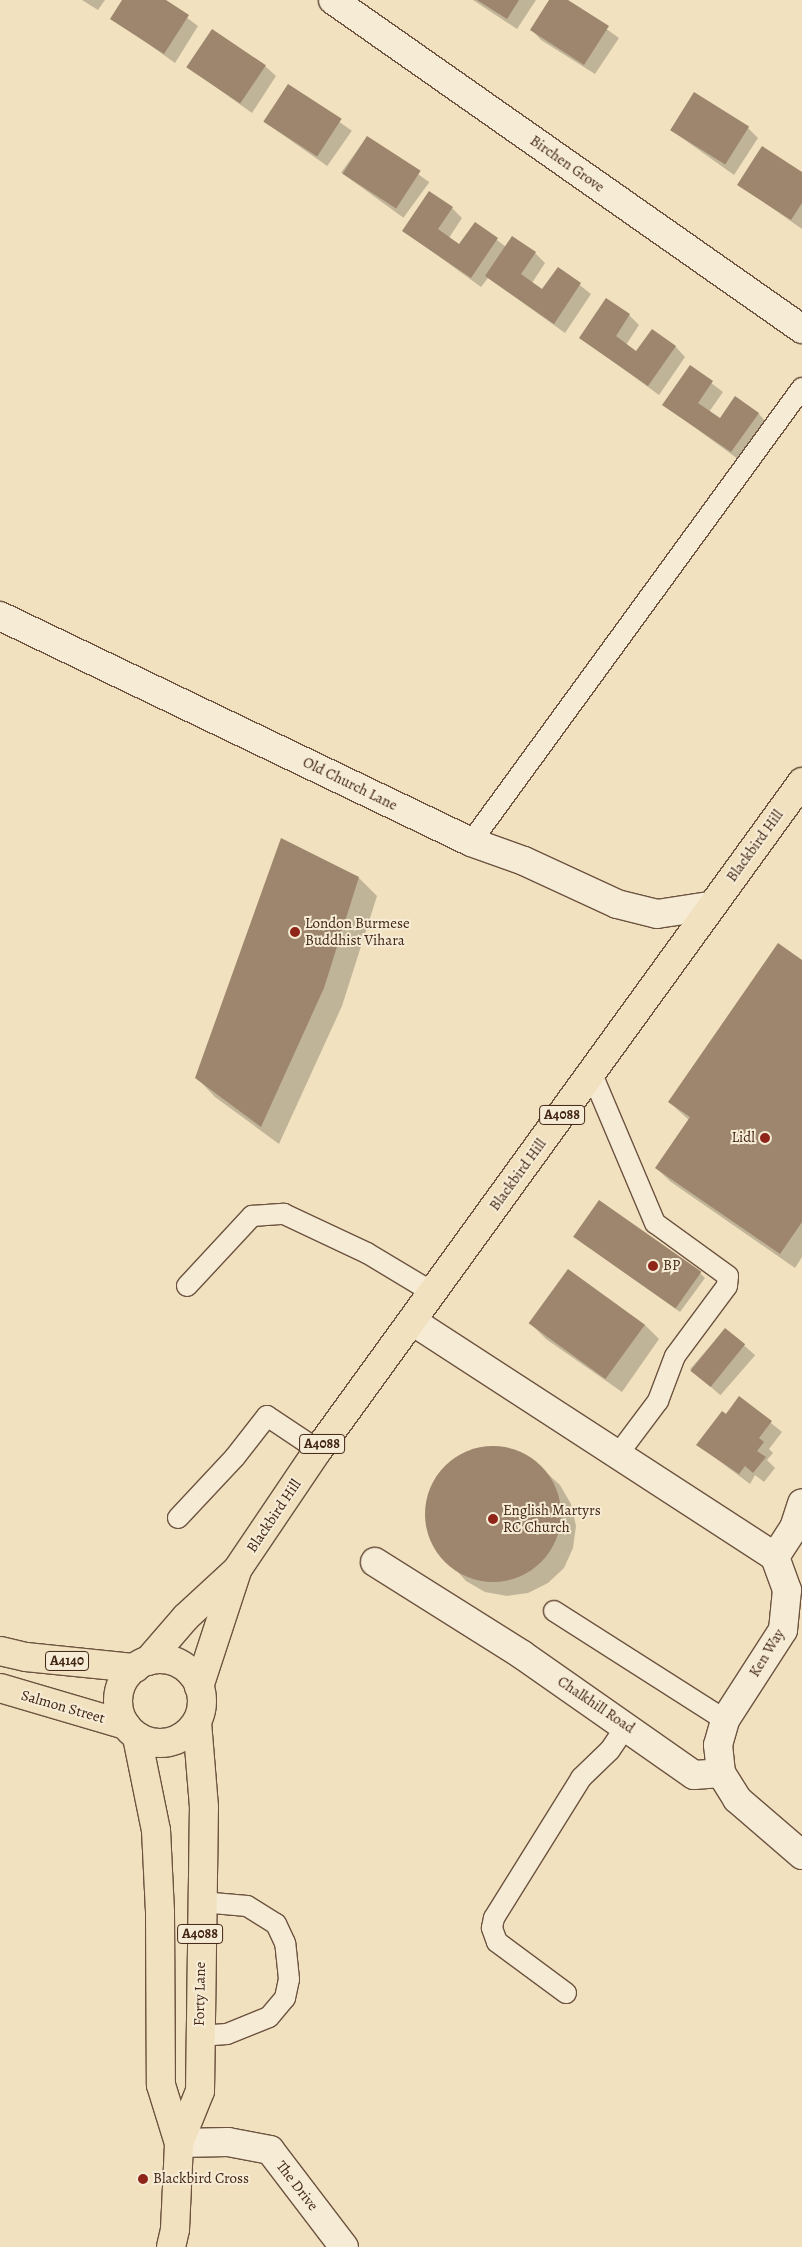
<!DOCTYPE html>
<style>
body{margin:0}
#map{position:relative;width:802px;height:2247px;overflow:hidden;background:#f1e1bf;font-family:Alegreya,serif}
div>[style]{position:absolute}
.shadow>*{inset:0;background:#0003;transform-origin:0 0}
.building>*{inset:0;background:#9d866d;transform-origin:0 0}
.round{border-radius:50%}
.roads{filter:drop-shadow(1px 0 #6d5340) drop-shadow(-1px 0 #6d5340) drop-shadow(0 1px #6d5340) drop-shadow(0 -1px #6d5340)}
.lane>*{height:20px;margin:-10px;padding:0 10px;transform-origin:10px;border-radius:10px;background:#f6ecd5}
.street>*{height:28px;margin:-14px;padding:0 14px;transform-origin:14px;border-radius:14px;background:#f6ecd5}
.secondary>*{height:28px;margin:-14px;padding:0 14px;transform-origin:14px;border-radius:14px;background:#f6ecd5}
.primary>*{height:28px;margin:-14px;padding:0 14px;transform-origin:14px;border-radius:14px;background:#f1e1bf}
.primary>.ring{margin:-14px;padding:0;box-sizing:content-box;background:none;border:28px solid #f1e1bf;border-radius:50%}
.dots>*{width:14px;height:14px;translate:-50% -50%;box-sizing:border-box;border:2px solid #f6ecd5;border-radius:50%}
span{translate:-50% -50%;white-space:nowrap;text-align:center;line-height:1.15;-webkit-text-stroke:4px #f6ecd5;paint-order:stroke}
.shield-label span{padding:1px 4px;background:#f6ecd5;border:1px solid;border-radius:4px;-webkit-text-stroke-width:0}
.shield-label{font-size:14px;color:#412415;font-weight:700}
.street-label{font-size:15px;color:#412415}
.poi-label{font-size:15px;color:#412415}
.left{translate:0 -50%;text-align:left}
.right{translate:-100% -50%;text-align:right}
</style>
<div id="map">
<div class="shadow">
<div style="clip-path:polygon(82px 0,105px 0,98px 10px)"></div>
<div style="clip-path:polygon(123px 0,163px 0,198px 26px,175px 63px,112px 18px)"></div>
<div style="clip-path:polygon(473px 0,536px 0,517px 29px)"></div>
<div style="clip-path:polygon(550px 0,566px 0,619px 38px,595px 74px,541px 40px,531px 29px)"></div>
<div style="clip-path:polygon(265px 66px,276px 76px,252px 113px,189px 68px)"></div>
<div style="left:288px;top:86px;width:78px;height:43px;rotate:35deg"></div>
<div style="clip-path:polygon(748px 128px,758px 138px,734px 175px,671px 130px)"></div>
<div style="left:367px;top:137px;width:77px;height:44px;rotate:36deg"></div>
<div style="clip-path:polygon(802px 174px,802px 229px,738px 184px)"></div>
<div style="clip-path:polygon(452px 208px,462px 218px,449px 238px,460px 245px,475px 223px,506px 247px,535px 253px,545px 263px,532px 283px,542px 291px,558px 268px,591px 294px,565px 333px,488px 278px,481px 287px,404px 231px)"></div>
<div style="clip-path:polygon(629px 315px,639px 325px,626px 345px,637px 353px,675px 346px,685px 357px,659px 395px,581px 338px)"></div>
<div style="clip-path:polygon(690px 367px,723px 392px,709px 412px,720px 420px,758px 413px,768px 424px,742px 462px,664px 405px)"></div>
<div style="clip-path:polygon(359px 878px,377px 896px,342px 1006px,279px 1144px,215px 1097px,197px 1078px)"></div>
<div style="clip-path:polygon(802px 962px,802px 1257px,795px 1268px,671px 1182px,656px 1168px,689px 1120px,669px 1102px)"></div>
<div style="clip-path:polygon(580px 1241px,700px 1273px,705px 1278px,680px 1312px)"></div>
<div style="clip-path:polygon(569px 1271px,645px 1325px,659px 1339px,622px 1392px,546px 1339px,531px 1324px)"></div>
<div style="left:725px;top:1329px;width:40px;height:53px;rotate:41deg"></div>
<div style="clip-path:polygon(740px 1398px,782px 1432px,769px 1449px,773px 1453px,767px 1460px,775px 1468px,764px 1482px,755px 1475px,750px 1484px,698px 1445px)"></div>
<div style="clip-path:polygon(485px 1447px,507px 1448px,528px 1456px,560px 1485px,571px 1504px,576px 1526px,573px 1548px,564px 1568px,548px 1583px,528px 1593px,507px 1596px,485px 1592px,466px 1581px,436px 1548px,428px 1528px,427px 1506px,433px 1484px,446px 1466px,464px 1453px)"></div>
</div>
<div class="building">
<div style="clip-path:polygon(122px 0,166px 0,189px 15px,164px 54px,110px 19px)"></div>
<div style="clip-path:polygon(477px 0,519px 0,507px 19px)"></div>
<div style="clip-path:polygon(549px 0,568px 0,609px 26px,584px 65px,530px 30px)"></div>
<div style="left:212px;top:29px;width:65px;height:46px;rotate:34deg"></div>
<div style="left:288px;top:84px;width:64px;height:45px;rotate:33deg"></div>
<div style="left:694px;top:92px;width:65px;height:45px;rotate:32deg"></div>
<div style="left:367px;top:136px;width:64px;height:45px;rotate:33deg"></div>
<div style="clip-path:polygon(762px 146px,802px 172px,802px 203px,791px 220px,737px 185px)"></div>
<div style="clip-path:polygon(429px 191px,453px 207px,438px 229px,459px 244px,475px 222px,498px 238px,471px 278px,402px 231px)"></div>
<div style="clip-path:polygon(512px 236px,536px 252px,521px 274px,542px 289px,558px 267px,581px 283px,554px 324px,485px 276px)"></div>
<div style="clip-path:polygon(606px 298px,630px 314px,616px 336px,636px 351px,652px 329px,676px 346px,648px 386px,579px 338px)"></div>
<div style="clip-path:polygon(690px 365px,713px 381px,698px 403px,720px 418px,735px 396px,759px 413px,731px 452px,662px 405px)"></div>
<div style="clip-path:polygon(281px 838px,359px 877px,324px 988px,261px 1127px,195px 1078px)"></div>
<div style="clip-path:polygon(778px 943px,802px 960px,802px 1222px,780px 1254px,655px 1168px,690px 1117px,668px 1102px)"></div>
<div style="left:599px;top:1200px;width:125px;height:45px;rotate:35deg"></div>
<div style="left:568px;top:1269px;width:95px;height:67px;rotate:36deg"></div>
<div style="left:725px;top:1328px;width:26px;height:55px;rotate:39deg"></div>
<div style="clip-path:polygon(739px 1396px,772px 1421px,759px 1438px,764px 1442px,757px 1451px,766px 1457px,753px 1473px,745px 1466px,739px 1474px,696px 1445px,722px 1411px,726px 1414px)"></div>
<div class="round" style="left:425px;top:1446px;width:136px;height:136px"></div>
</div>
<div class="roads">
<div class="lane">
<div style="left:471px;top:842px;width:562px;rotate:-53.91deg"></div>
<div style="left:592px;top:1074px;width:162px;rotate:67.1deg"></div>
<div style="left:655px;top:1223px;width:90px;rotate:36deg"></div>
<div style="left:728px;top:1276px;width:10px;rotate:96deg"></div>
<div style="left:727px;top:1286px;width:87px;rotate:126.6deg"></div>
<div style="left:675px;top:1356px;width:48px;rotate:110.7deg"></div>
<div style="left:658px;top:1401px;width:70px;rotate:126.9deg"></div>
<div style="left:187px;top:1286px;width:96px;rotate:-47.1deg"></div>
<div style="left:252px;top:1216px;width:32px;rotate:-4deg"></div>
<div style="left:284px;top:1214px;width:92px;rotate:25.2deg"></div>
<div style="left:367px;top:1253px;width:76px;rotate:31deg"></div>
<div style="left:178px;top:1518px;width:83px;rotate:-46.9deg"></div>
<div style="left:235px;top:1457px;width:52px;rotate:-52deg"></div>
<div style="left:267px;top:1416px;width:61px;rotate:33.7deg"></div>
<div style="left:554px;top:1611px;width:203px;rotate:32.5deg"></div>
<div style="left:566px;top:1993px;width:86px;rotate:-143.5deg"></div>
<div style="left:497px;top:1942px;width:15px;rotate:-110deg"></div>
<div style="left:492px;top:1928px;width:10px;rotate:-79deg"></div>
<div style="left:494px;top:1918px;width:165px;rotate:-58.1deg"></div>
<div style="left:581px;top:1778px;width:40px;rotate:-44deg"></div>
<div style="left:610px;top:1750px;width:30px;rotate:-56deg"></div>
<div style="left:199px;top:2036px;width:28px;rotate:-4deg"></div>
<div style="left:227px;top:2034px;width:45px;rotate:-22deg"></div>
<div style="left:269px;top:2017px;width:25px;rotate:-50deg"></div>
<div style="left:285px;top:1998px;width:19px;rotate:-78deg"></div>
<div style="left:289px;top:1979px;width:36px;rotate:-96deg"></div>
<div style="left:285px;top:1943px;width:21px;rotate:-115deg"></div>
<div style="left:276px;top:1924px;width:34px;rotate:-148deg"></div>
<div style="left:247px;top:1906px;width:46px;rotate:-175deg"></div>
</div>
<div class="street">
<div style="left:333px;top:0;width:573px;rotate:35.05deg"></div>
<div style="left:412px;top:1321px;width:433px;rotate:33deg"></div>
<div style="left:375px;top:1562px;width:173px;rotate:32.2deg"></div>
<div style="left:521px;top:1654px;width:211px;rotate:35deg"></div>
<div style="left:694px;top:1775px;width:27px;rotate:-4deg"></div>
<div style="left:721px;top:1773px;width:31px;rotate:58deg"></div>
<div style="left:737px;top:1799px;width:86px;rotate:40.7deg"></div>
<div style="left:721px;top:1773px;width:28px;rotate:-96deg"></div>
<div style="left:718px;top:1745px;width:26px;rotate:-74deg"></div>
<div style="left:725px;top:1720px;width:107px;rotate:-57.2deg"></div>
<div style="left:783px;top:1630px;width:40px;rotate:-84.3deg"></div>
<div style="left:787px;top:1590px;width:35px;rotate:-110deg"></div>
<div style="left:775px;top:1557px;width:35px;rotate:-57deg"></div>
<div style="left:794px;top:1528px;width:26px;rotate:-72deg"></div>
<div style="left:179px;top:2143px;width:49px;rotate:-1.2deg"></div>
<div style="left:228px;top:2142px;width:43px;rotate:10.8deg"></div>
<div style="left:270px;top:2150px;width:122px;rotate:52.7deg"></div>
</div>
<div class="secondary">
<div style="left:0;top:616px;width:522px;rotate:25.63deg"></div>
<div style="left:471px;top:842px;width:56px;rotate:19.7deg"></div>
<div style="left:524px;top:861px;width:102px;rotate:24.8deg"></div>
<div style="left:617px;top:904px;width:41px;rotate:14deg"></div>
<div style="left:657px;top:914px;width:54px;rotate:-8.6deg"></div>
</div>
<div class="primary">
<div style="left:0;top:1651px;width:27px;rotate:13deg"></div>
<div style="left:26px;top:1657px;width:110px;rotate:5.8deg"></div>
<div class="ring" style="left:118px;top:1659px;width:56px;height:56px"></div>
<div style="left:148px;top:1661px;width:58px;rotate:-49.2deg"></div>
<div style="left:186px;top:1617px;width:69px;rotate:-42.7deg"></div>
<div style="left:237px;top:1570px;width:145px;rotate:-56deg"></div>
<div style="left:318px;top:1450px;width:825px;rotate:-54.07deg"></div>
<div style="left:199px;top:1687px;width:122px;rotate:-71.9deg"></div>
<div style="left:0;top:1688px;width:131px;rotate:16.4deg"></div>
<div style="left:137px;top:1737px;width:95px;rotate:78.5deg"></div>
<div style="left:156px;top:1830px;width:82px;rotate:87.2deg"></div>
<div style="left:160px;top:1912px;width:173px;rotate:89.7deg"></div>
<div style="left:161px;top:2085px;width:61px;rotate:72.8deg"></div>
<div style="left:171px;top:2247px;width:18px;rotate:-77deg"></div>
<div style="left:175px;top:2229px;width:86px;rotate:-87.3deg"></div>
<div style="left:179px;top:2143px;width:56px;rotate:-68deg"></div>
<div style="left:200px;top:2091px;width:284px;rotate:-89.2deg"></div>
<div style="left:204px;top:1807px;width:85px;rotate:-94.7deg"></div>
</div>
</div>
<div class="dots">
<div style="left:295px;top:932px;background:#8f2418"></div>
<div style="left:765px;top:1138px;background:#8f2418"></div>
<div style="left:653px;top:1266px;background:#8f2418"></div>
<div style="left:493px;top:1519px;background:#8f2418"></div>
<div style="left:143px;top:2179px;background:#8f2418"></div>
</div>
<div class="shield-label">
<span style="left:562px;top:1115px">A4088</span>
<span style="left:322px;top:1444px">A4088</span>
<span style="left:67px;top:1661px">A4140</span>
<span style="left:200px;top:1934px">A4088</span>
</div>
<div class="street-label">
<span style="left:567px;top:164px;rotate:35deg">Birchen Grove</span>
<span style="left:350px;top:784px;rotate:26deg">Old Church Lane</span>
<span style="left:755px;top:846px;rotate:-54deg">Blackbird Hill</span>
<span style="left:518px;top:1175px;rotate:-54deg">Blackbird Hill</span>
<span style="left:274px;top:1516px;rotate:-56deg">Blackbird Hill</span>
<span style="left:767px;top:1653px;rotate:-59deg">Ken Way</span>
<span style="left:596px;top:1705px;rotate:34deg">Chalkhill Road</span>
<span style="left:63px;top:1707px;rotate:16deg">Salmon Street</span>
<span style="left:200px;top:1994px;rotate:-89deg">Forty Lane</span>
<span style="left:297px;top:2186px;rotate:52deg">The Drive</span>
</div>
<div class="poi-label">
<span class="left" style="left:305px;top:932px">London Burmese<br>Buddhist Vihara</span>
<span class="right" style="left:755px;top:1138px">Lidl</span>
<span class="left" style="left:663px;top:1266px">BP</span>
<span class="left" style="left:503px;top:1519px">English Martyrs<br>RC Church</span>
<span class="left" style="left:153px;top:2179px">Blackbird Cross</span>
</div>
</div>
